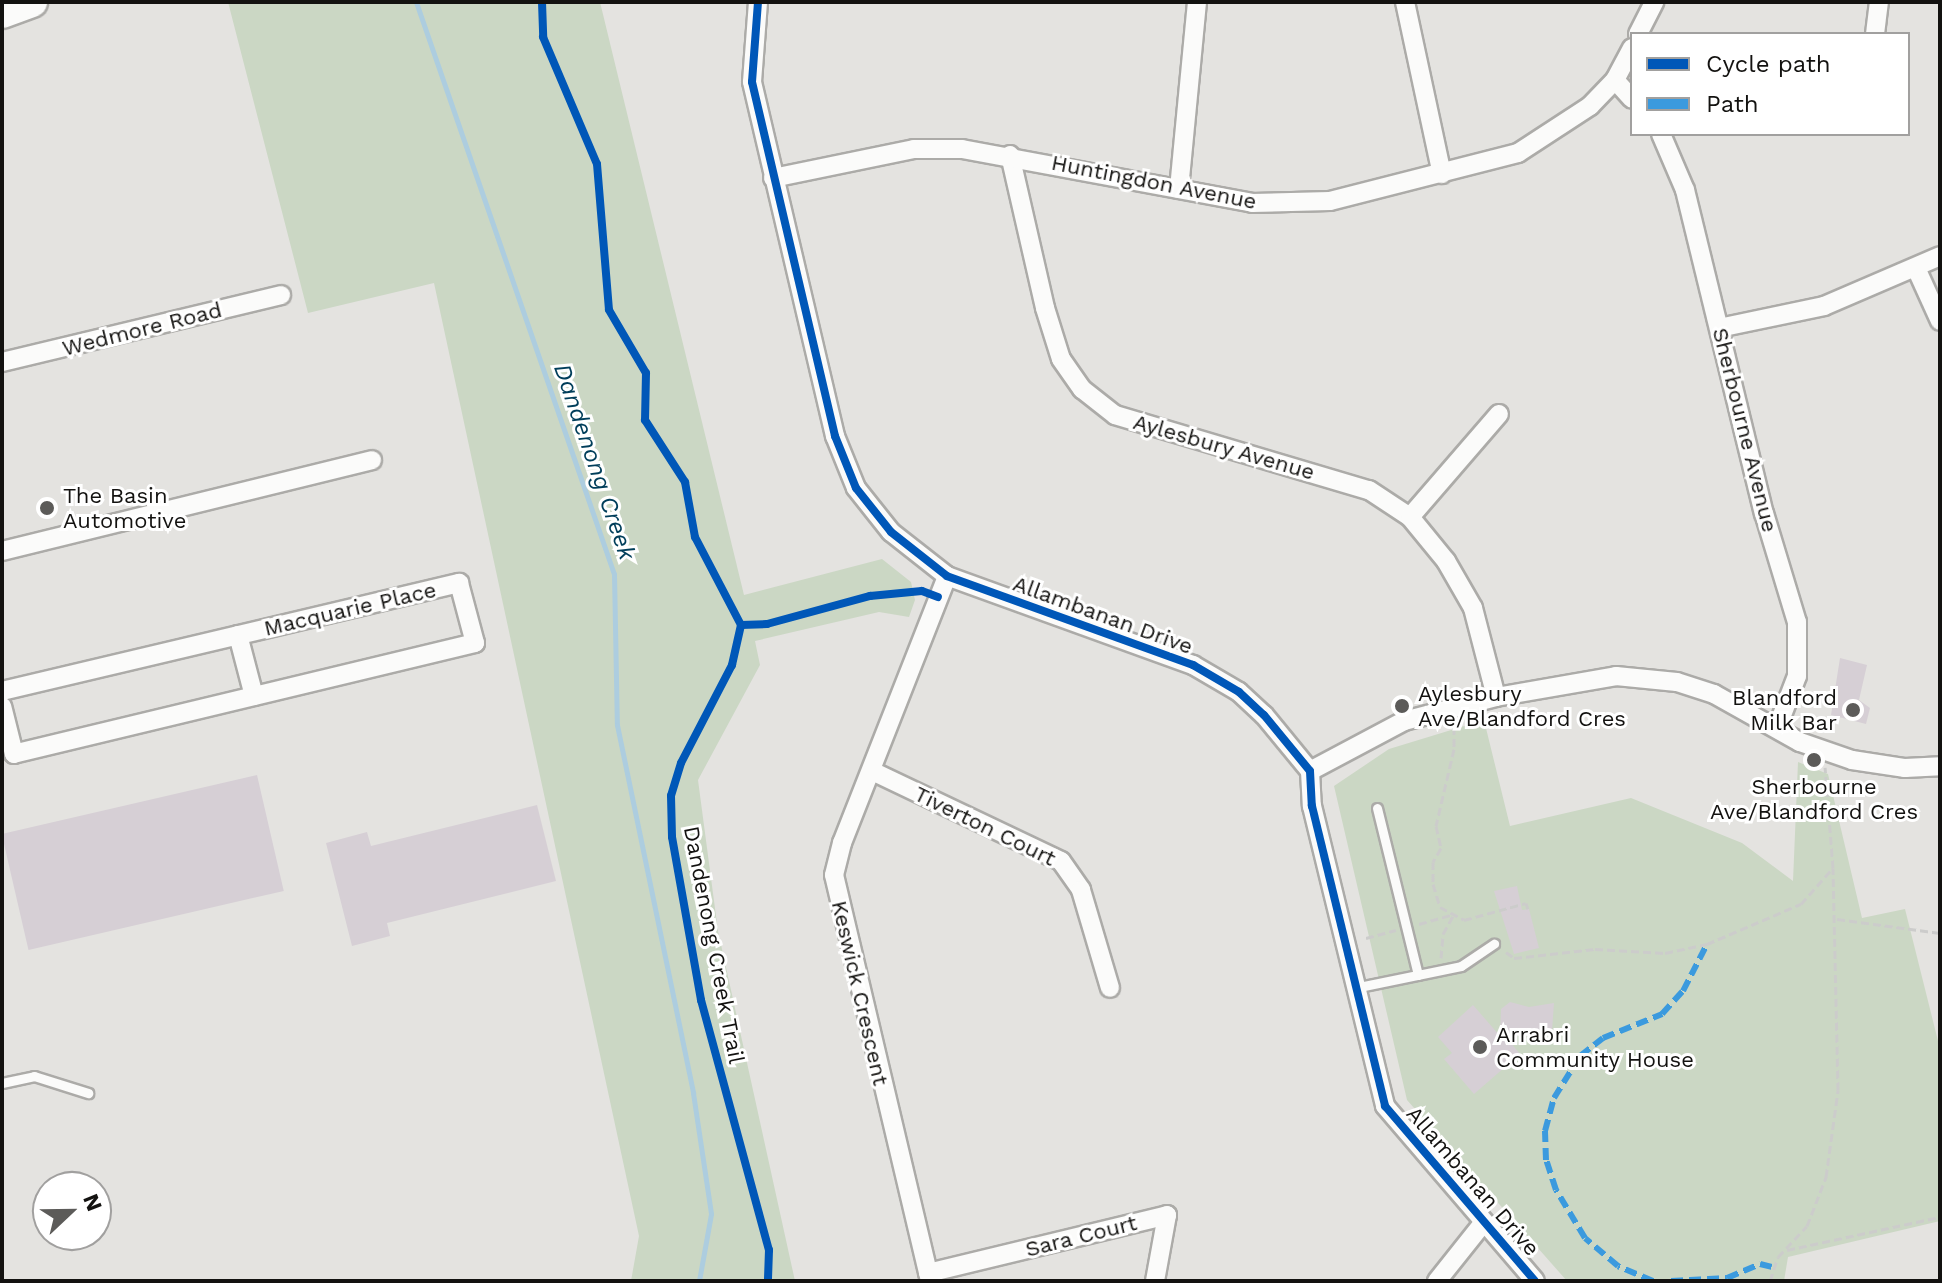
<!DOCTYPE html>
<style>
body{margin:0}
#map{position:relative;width:1942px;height:1283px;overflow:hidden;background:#e4e3e0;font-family:"Work Sans",sans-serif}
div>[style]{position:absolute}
.green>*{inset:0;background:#cbd7c4}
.stream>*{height:5px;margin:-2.5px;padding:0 2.5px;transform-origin:2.5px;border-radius:2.5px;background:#adcddf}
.building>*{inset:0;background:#d6cfd5;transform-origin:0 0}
.path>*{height:3px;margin-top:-1.5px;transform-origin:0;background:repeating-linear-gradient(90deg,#cccccb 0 8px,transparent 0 12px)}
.roads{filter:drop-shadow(2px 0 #acaba8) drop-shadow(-2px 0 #acaba8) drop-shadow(0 2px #acaba8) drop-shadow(0 -2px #acaba8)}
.service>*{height:9px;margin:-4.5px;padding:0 4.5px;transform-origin:4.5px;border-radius:4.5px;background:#fbfbfa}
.minor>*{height:18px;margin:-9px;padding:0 9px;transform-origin:9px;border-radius:9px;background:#fbfbfa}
.primary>*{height:30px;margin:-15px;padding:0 15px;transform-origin:15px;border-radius:15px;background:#fbfbfa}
.quiet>*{height:6px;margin-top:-3px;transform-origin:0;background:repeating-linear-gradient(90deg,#3b9ade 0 12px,transparent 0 18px)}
.cycleway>*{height:8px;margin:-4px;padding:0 4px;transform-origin:4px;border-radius:4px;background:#0057b8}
.dots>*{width:22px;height:22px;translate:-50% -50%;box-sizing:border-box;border:4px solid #fff;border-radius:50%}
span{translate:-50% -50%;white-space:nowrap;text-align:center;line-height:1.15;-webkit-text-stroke:6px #fff;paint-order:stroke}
.street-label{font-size:22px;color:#131210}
.poi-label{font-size:22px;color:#131210}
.left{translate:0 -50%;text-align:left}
.right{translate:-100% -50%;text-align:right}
.water-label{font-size:24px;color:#003e5a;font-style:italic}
.frame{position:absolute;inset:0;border:4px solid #131210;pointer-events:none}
.legend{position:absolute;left:1630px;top:32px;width:280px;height:104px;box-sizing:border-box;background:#fff;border:2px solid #a1a09f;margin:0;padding:10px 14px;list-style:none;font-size:24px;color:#131210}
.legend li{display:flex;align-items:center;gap:16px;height:40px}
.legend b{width:40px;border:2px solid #a1a09f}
.north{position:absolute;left:32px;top:1171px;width:80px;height:80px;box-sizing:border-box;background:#fff;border:2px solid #a1a09f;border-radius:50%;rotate:68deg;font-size:22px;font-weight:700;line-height:32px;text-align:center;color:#131210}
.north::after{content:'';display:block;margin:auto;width:28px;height:36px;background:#5c5b59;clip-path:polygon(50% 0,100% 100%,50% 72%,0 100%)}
</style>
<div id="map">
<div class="green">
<div style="clip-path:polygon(228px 2px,600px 2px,744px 595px,882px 559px,911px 582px,915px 600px,909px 617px,879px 612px,755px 641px,760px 665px,698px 780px,718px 931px,795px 1281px,631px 1281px,639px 1236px,434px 283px,308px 313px)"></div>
<div style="clip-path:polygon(1484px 720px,1510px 826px,1631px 798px,1742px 843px,1793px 881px,1798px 762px,1828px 774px,1862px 918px,1905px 909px,1940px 1049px,1940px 1221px,1788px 1257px,1784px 1281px,1567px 1281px,1407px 1100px,1334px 786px,1389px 749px)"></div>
</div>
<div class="stream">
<div style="left:416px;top:2px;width:605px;rotate:70.91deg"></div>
<div style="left:614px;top:574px;width:151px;rotate:88.9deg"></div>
<div style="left:617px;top:725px;width:376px;rotate:78.3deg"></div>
<div style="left:693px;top:1093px;width:122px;rotate:81.5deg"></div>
<div style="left:711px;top:1214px;width:68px;rotate:100.2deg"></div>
</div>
<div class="building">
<div style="clip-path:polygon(1840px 658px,1867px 665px,1859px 700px,1870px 708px,1866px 724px,1831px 715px)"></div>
<div style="left:257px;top:775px;width:119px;height:262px;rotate:77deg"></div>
<div style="clip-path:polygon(537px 805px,556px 881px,387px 923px,390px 936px,352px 946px,326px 843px,367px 832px,371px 846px)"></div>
<div style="clip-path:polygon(1517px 886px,1522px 910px,1529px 909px,1539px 948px,1514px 954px,1494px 891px)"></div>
<div style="clip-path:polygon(1510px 1002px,1529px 1007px,1554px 1003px,1552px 1031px,1546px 1030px,1546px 1037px,1504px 1035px,1520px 1054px,1474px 1094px,1444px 1059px,1452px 1053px,1438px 1037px,1473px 1005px,1500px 1036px,1501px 1009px)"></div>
</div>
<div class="path">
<div style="left:1454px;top:726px;width:23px;rotate:90deg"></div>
<div style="left:1454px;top:749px;width:79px;rotate:103.2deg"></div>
<div style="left:1436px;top:826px;width:23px;rotate:77deg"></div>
<div style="left:1441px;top:848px;width:16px;rotate:120deg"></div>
<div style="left:1433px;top:862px;width:22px;rotate:90deg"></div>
<div style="left:1433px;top:884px;width:24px;rotate:73deg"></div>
<div style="left:1440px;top:907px;width:27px;rotate:28deg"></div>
<div style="left:1464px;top:920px;width:64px;rotate:-15.3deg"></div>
<div style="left:1526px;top:903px;width:6px;rotate:72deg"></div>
<div style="left:1837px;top:919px;width:104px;rotate:7.7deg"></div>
<div style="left:1419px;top:924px;width:36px;rotate:-16deg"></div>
<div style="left:1366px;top:938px;width:31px;rotate:-15deg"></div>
<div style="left:1506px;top:952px;width:10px;rotate:37deg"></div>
<div style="left:1514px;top:958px;width:81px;rotate:-6.3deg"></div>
<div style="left:1595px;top:949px;width:70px;rotate:3.3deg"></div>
<div style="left:1665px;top:953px;width:43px;rotate:-12.1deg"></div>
<div style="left:1707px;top:944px;width:102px;rotate:-23.1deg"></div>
<div style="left:1801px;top:904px;width:48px;rotate:-48.4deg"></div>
<div style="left:1833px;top:868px;width:101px;rotate:-94.5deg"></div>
<div style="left:1441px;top:958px;width:24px;rotate:-85deg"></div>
<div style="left:1443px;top:934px;width:23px;rotate:-61deg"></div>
<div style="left:1787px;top:1250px;width:157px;rotate:-12.2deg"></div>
<div style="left:1770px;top:1281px;width:25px;rotate:-72deg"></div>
<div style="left:1778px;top:1257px;width:42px;rotate:-46.9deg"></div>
<div style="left:1807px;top:1226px;width:53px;rotate:-68.8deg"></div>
<div style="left:1826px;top:1177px;width:88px;rotate:-82.1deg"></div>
<div style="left:1838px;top:1090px;width:222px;rotate:-91.3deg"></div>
</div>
<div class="roads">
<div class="service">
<div style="left:1377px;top:808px;width:172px;rotate:76.2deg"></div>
<div style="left:1354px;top:988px;width:109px;rotate:-11.6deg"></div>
<div style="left:1461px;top:966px;width:40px;rotate:-34deg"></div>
<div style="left:2px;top:1083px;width:33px;rotate:-12deg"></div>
<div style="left:34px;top:1076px;width:57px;rotate:17.5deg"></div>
</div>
<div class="minor">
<div style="left:758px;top:2px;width:80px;rotate:94.3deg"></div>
<div style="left:752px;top:82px;width:364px;rotate:76.8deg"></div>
<div style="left:835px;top:436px;width:56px;rotate:68deg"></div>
<div style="left:856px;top:488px;width:56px;rotate:51.5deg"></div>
<div style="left:891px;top:532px;width:71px;rotate:38.2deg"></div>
<div style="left:947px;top:576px;width:262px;rotate:19.9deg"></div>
<div style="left:1193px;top:665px;width:53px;rotate:30.4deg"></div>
<div style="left:1239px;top:692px;width:34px;rotate:43deg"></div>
<div style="left:1264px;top:715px;width:72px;rotate:50.6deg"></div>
<div style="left:1310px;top:771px;width:35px;rotate:87deg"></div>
<div style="left:1312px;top:806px;width:309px;rotate:76.3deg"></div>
<div style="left:1385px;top:1106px;width:230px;rotate:49.4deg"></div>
<div style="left:1405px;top:2px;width:176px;rotate:77.9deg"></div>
<div style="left:1638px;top:34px;width:36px;rotate:-63deg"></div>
<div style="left:1875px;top:34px;width:32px;rotate:-83deg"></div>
<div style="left:1615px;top:80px;width:25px;rotate:48deg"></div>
<div style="left:1661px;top:134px;width:61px;rotate:66.8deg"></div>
<div style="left:1685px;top:190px;width:333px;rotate:76.3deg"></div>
<div style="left:1764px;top:513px;width:114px;rotate:73.2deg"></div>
<div style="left:1797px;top:622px;width:54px;rotate:90deg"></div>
<div style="left:1797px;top:676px;width:56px;rotate:111deg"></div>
<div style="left:1010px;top:155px;width:157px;rotate:77.1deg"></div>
<div style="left:1045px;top:308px;width:53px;rotate:72.6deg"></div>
<div style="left:1061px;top:359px;width:37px;rotate:55deg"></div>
<div style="left:1082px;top:389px;width:42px;rotate:38.2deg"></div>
<div style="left:1115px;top:415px;width:265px;rotate:16.5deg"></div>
<div style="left:1369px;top:490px;width:49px;rotate:33.4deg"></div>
<div style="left:1410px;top:517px;width:57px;rotate:50.7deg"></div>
<div style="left:1446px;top:561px;width:54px;rotate:60.1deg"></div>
<div style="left:1473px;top:608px;width:92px;rotate:75.5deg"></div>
<div style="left:773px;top:178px;width:144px;rotate:-11.6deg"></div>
<div style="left:914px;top:149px;width:48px"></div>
<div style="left:962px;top:149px;width:295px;rotate:10.5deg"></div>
<div style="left:1252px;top:203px;width:78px;rotate:-1.5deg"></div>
<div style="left:1330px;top:201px;width:194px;rotate:-14.3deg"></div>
<div style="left:1518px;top:153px;width:86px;rotate:-33.1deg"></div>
<div style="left:1590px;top:106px;width:36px;rotate:-46deg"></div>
<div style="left:1615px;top:80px;width:36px;rotate:-62deg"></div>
<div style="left:1179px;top:189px;width:188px;rotate:-84.5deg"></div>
<div style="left:1916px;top:268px;width:58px;rotate:65.6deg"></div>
<div style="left:1719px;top:328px;width:107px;rotate:-11.8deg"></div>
<div style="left:1824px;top:306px;width:126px;rotate:-23.3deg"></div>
<div style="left:2px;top:362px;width:287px;rotate:-13.5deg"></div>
<div style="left:1410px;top:517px;width:136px;rotate:-49.2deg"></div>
<div style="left:2px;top:551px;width:381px;rotate:-13.8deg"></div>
<div style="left:238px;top:635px;width:63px;rotate:75.3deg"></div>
<div style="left:2px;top:691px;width:470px;rotate:-13.3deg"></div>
<div style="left:459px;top:583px;width:62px;rotate:75.1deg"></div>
<div style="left:475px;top:643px;width:474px;rotate:166.5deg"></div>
<div style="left:14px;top:754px;width:49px;rotate:-104deg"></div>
<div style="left:872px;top:771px;width:209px;rotate:25.5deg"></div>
<div style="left:1061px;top:861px;width:35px;rotate:55deg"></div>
<div style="left:1081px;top:890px;width:102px;rotate:73.5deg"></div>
<div style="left:1310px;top:771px;width:106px;rotate:-28deg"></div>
<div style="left:1404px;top:721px;width:95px;rotate:-14.6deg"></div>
<div style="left:1496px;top:697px;width:122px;rotate:-9.9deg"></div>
<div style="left:1616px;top:676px;width:61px;rotate:5.6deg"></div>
<div style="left:1677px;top:682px;width:39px;rotate:18deg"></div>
<div style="left:1714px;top:694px;width:98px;rotate:29.2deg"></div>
<div style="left:1800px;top:742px;width:55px;rotate:19.1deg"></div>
<div style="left:1852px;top:760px;width:54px;rotate:8.6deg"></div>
<div style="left:1905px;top:768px;width:35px;rotate:-3deg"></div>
<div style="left:928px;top:1273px;width:246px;rotate:-13.6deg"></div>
<div style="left:1167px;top:1215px;width:67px;rotate:100.3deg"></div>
<div style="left:930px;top:1281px;width:417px;rotate:-103.3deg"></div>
<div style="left:834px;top:875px;width:33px;rotate:-76deg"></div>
<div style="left:842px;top:843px;width:287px;rotate:-68.5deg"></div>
<div style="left:1437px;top:1281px;width:75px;rotate:-51.5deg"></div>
</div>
<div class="primary">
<div style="left:2px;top:13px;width:32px;rotate:-20deg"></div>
</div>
</div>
<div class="quiet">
<div style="left:1653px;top:1281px;width:38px;rotate:-157deg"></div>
<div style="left:1618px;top:1266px;width:43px;rotate:-139.7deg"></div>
<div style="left:1585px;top:1238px;width:56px;rotate:-121.1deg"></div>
<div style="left:1556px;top:1190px;width:32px;rotate:-108deg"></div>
<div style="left:1546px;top:1160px;width:29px;rotate:-92deg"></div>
<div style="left:1545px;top:1131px;width:34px;rotate:-75deg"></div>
<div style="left:1554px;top:1098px;width:49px;rotate:-58.2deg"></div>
<div style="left:1580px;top:1056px;width:29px;rotate:-38deg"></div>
<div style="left:1603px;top:1038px;width:64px;rotate:-22.1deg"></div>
<div style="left:1662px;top:1014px;width:31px;rotate:-48deg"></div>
<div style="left:1683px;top:991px;width:53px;rotate:-62.9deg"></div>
<div style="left:1671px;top:1281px;width:56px;rotate:-3.1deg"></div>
<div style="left:1727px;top:1278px;width:36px;rotate:-23deg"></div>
<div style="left:1760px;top:1264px;width:12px;rotate:14deg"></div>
</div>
<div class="cycleway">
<div style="left:542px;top:2px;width:35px;rotate:88deg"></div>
<div style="left:543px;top:37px;width:138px;rotate:67deg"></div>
<div style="left:597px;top:164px;width:146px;rotate:85.3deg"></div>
<div style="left:609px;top:310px;width:73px;rotate:59.6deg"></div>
<div style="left:646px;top:373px;width:47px;rotate:91.2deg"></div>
<div style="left:645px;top:420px;width:74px;rotate:57.2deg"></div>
<div style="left:685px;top:482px;width:56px;rotate:79.7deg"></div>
<div style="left:695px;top:537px;width:99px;rotate:62.4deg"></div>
<div style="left:741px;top:625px;width:41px;rotate:102.7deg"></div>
<div style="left:732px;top:665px;width:110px;rotate:117.5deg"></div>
<div style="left:681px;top:763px;width:34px;rotate:107deg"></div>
<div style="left:671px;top:796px;width:41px;rotate:88.6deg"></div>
<div style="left:672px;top:837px;width:166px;rotate:79.9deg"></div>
<div style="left:701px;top:1000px;width:259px;rotate:74.8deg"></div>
<div style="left:769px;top:1250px;width:31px;rotate:92deg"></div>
<div style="left:758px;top:2px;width:80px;rotate:94.3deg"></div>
<div style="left:752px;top:82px;width:364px;rotate:76.8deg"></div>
<div style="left:835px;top:436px;width:56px;rotate:68deg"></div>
<div style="left:856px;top:488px;width:56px;rotate:51.5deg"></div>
<div style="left:891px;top:532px;width:71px;rotate:38.2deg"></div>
<div style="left:947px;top:576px;width:262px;rotate:19.9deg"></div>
<div style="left:1193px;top:665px;width:53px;rotate:30.4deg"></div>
<div style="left:1239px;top:692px;width:34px;rotate:43deg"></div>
<div style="left:1264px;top:715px;width:72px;rotate:50.6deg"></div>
<div style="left:1310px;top:771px;width:35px;rotate:87deg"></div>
<div style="left:1312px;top:806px;width:309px;rotate:76.3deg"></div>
<div style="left:1385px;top:1106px;width:230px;rotate:49.4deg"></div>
<div style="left:741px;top:625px;width:26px;rotate:-2deg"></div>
<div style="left:767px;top:624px;width:107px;rotate:-15.2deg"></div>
<div style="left:870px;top:596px;width:52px;rotate:-5.5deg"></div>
<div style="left:922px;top:591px;width:17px;rotate:21deg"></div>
</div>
<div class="dots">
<div style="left:47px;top:508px;background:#5c5b59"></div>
<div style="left:1402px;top:706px;background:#5c5b59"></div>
<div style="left:1853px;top:710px;background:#5c5b59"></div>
<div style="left:1814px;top:760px;background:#5c5b59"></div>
<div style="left:1480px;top:1047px;background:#5c5b59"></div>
</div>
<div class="street-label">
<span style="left:1154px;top:182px;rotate:11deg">Huntingdon Avenue</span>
<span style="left:142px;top:329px;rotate:-14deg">Wedmore Road</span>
<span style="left:1745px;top:430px;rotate:76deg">Sherbourne Avenue</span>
<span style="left:1224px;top:447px;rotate:16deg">Aylesbury Avenue</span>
<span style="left:350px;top:609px;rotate:-13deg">Macquarie Place</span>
<span style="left:1103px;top:615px;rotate:20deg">Allambanan Drive</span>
<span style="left:985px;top:826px;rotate:26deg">Tiverton Court</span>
<span style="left:714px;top:945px;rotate:79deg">Dandenong Creek Trail</span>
<span style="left:860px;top:993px;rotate:77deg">Keswick Crescent</span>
<span style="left:1473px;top:1181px;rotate:49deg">Allambanan Drive</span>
<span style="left:1081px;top:1236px;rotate:-14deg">Sara Court</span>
</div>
<div class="poi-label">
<span class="left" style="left:63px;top:508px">The Basin<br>Automotive</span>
<span class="left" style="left:1418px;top:706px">Aylesbury<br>Ave/Blandford Cres</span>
<span class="right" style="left:1837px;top:710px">Blandford<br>Milk Bar</span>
<span style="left:1814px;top:799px">Sherbourne<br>Ave/Blandford Cres</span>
<span class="left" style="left:1496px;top:1047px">Arrabri<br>Community House</span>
</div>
<div class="water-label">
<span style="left:594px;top:462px;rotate:71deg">Dandenong Creek</span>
</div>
<div class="frame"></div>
<ul class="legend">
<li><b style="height:10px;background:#0057b8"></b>Cycle path</li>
<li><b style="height:10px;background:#3b9ade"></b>Path</li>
</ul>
<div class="north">N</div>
</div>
